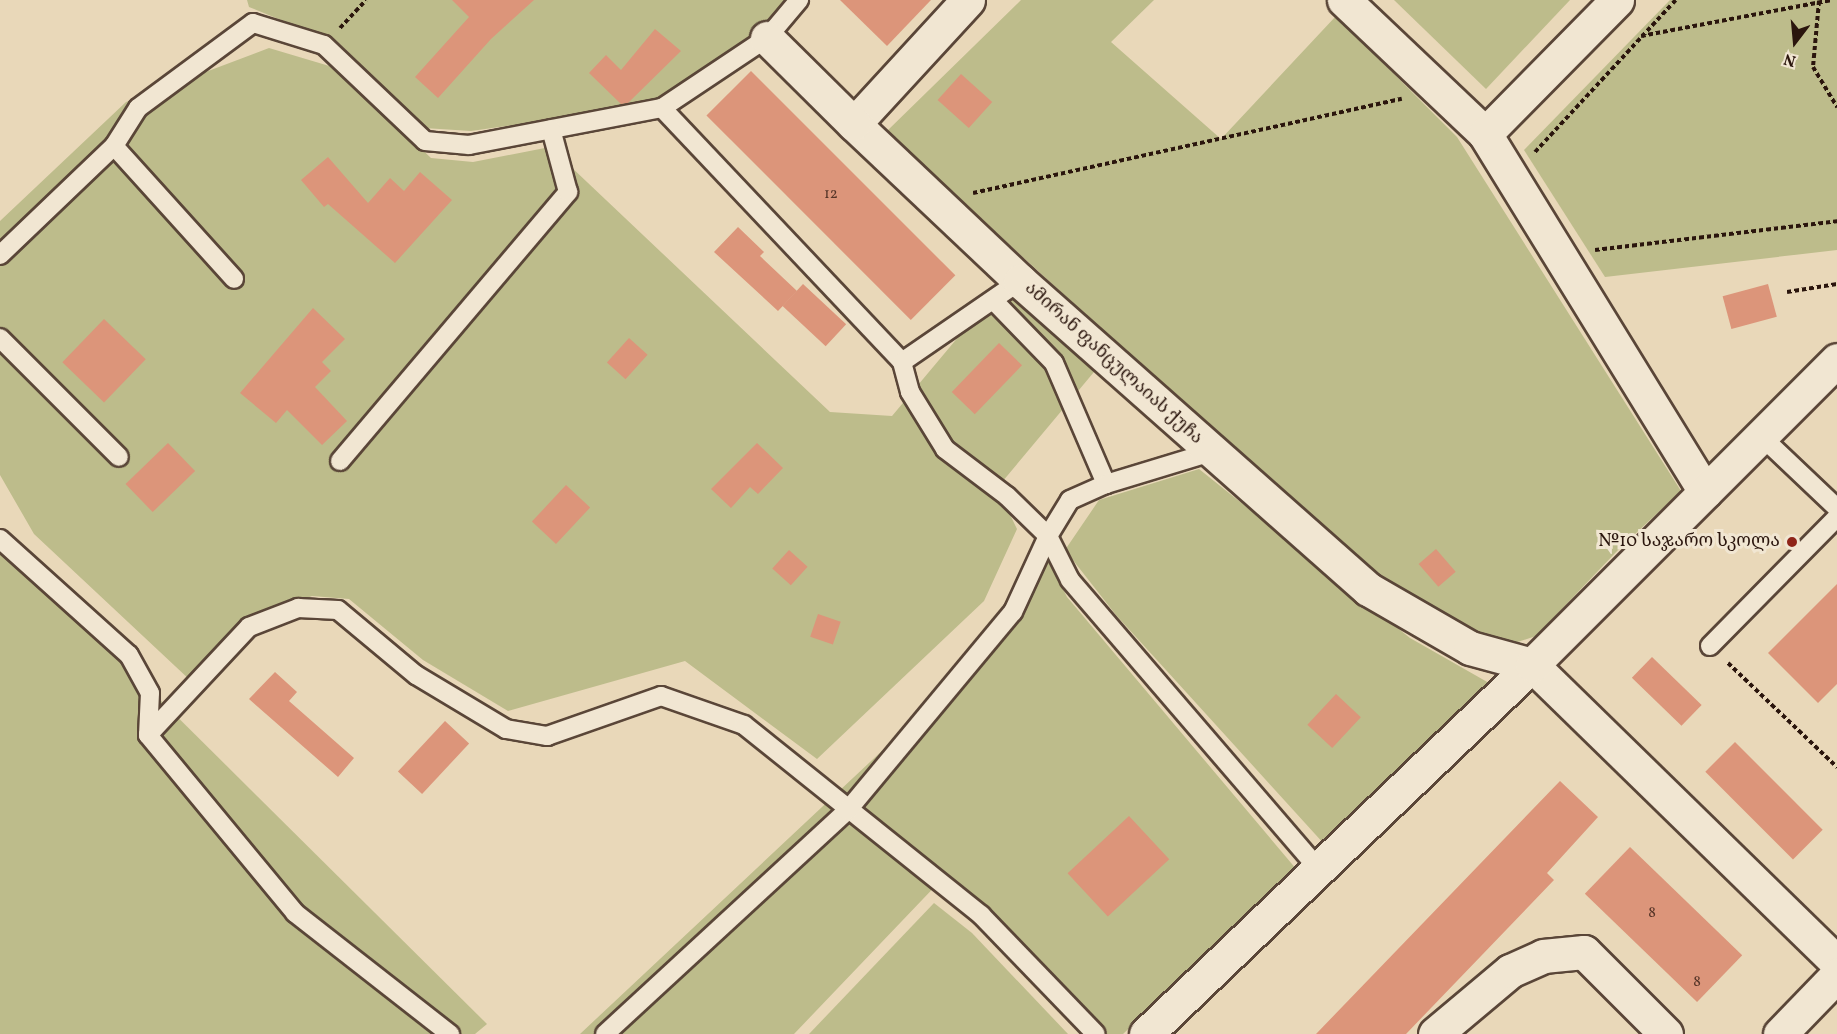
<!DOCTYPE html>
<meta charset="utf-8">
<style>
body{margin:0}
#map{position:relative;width:1837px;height:1034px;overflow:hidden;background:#e9d8b9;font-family:Vollkorn,"Noto Serif Georgian",serif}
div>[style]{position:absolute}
.green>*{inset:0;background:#bdbc8b}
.building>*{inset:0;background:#dc957a;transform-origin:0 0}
.path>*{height:4px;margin-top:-2px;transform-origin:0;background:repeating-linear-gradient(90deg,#2a150d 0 4.5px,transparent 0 7.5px)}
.roads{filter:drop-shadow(2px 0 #5a4638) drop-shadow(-2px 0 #5a4638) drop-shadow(0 2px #5a4638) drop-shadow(0 -2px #5a4638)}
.service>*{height:18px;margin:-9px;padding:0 9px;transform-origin:9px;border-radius:9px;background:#f1e6d2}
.minor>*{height:33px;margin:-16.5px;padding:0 16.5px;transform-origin:16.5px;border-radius:16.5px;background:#f1e6d2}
.tertiary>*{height:33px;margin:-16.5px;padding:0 16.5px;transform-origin:16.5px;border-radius:16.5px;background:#f1e6d2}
.dots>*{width:16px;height:16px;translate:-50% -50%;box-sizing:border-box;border:3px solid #f1e6d2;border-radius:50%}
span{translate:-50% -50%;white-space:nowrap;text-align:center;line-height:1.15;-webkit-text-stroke:6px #f1e6d2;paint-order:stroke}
.number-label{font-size:15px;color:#563528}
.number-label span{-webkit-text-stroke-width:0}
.street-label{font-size:18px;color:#2a150d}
.poi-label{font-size:18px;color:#2a150d}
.right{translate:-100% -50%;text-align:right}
.north{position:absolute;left:1765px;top:12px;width:60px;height:60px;-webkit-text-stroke:4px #f1e6d2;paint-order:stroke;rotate:196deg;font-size:16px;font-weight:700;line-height:24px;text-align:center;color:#2a150d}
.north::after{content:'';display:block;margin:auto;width:21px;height:27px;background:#2a150d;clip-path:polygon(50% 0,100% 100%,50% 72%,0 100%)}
</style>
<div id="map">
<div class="green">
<div style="clip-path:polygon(247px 0,788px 0,761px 33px,645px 107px,471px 131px,424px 128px,340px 44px,249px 7px)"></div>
<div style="clip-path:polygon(1021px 0,1154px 0,1111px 42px,1221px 139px,1336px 16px,1457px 137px,1681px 491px,1619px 549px,1536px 636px,1499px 648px,1382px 579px,1281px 493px,886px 132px)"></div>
<div style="clip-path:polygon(1394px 0,1570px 0,1486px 89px)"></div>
<div style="clip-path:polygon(1670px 0,1837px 0,1837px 250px,1605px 277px,1524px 150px)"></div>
<div style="clip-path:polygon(269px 48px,336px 68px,431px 158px,473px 162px,550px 147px,830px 412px,892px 416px,1001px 286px,1099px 366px,997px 488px,1017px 529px,984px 601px,817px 759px,685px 661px,508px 711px,423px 660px,349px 599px,312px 596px,266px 615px,191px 681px,34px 534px,0 475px,0 221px,126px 102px)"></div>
<div style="clip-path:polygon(1199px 469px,1410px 638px,1489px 683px,1325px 845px,1116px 615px,1065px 550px,1099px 500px)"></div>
<div style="clip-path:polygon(0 541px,487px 1024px,475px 1034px,0 1034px)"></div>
<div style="clip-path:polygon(1046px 555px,1067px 597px,1297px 870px,1123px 1034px,1106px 1034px,984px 908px,944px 877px,794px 1034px,580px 1034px,1014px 627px)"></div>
<div style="clip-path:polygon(934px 903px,972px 933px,1068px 1034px,809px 1034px)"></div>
</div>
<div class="building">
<div style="clip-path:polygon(452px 0,534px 0,491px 39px,438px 98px,415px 77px,469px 17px)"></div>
<div style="clip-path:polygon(840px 0,931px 0,887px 46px)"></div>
<div style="clip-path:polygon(655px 29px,681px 51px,628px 103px,621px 104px,589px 73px,606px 55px,621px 70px)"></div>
<div style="left:751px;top:71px;width:289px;height:63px;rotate:45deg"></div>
<div style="left:961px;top:74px;width:42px;height:35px;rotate:42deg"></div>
<div style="clip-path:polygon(328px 157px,368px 203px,390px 178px,404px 191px,420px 172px,452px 200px,395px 263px,328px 204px,324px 207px,301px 180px)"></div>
<div style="clip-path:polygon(738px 227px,764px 252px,760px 256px,797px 291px,778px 311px,714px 252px)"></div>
<div style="left:803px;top:284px;width:59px;height:30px;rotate:43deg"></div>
<div style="left:1768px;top:284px;width:34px;height:47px;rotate:75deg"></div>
<div style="clip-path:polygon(313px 308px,345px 339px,322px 362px,331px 371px,315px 387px,347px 421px,322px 445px,287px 410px,276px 423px,240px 393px)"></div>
<div style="left:104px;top:319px;width:58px;height:60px;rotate:44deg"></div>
<div style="left:629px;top:338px;width:25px;height:33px;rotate:42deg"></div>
<div style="left:999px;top:343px;width:32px;height:68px;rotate:44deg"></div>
<div style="left:168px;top:443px;width:39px;height:59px;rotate:46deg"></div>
<div style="clip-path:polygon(757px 443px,783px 468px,758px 494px,750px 487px,731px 508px,711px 489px)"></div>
<div style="left:566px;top:485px;width:33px;height:50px;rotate:43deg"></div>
<div style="left:1436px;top:549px;width:30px;height:23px;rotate:49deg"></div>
<div style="left:789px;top:550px;width:25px;height:25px;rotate:42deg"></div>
<div style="clip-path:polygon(1837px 584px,1837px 684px,1818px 703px,1768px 653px)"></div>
<div style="left:818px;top:614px;width:24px;height:24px;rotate:19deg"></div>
<div style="left:1652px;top:657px;width:69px;height:29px;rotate:44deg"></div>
<div style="clip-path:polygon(275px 672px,297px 692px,289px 701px,354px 758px,338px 777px,249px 699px)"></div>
<div style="left:1336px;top:694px;width:34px;height:42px;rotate:43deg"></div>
<div style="left:445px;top:721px;width:33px;height:69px;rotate:43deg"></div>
<div style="left:1735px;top:742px;width:124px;height:42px;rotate:45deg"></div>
<div style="clip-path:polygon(1560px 781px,1598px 817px,1547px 873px,1554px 880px,1406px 1034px,1316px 1034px)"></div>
<div style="left:1129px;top:816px;width:59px;height:84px;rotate:47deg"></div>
<div style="left:1630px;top:847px;width:156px;height:65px;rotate:44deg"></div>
</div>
<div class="path">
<div style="left:1819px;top:1px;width:66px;rotate:95.2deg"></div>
<div style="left:1813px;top:67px;width:47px;rotate:59deg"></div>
<div style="left:340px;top:28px;width:38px;rotate:-47deg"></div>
<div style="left:1641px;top:36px;width:193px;rotate:-10.7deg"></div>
<div style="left:1535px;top:152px;width:207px;rotate:-47.2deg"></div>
<div style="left:973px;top:193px;width:439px;rotate:-12.4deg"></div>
<div style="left:1595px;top:250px;width:244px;rotate:-6.8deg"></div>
<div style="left:1787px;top:292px;width:51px;rotate:-9.1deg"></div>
<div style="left:1728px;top:663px;width:151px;rotate:43.7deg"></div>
</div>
<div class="roads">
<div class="service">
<div style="left:662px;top:108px;width:349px;rotate:46.6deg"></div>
<div style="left:902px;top:362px;width:143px;rotate:-34.5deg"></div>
<div style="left:114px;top:146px;width:179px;rotate:47.9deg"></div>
<div style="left:0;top:255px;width:158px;rotate:-43.7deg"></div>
<div style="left:114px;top:146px;width:45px;rotate:-57.7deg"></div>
<div style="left:138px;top:108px;width:143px;rotate:-36.5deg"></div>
<div style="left:253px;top:23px;width:74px;rotate:17.2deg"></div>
<div style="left:324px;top:45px;width:139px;rotate:43.5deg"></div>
<div style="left:425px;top:141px;width:44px;rotate:5.2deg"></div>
<div style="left:469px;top:145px;width:197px;rotate:-10.9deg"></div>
<div style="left:662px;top:108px;width:126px;rotate:-33.7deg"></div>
<div style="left:767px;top:38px;width:50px;rotate:-49.9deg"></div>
<div style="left:994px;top:301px;width:86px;rotate:45.9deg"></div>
<div style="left:1054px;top:363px;width:132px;rotate:66.7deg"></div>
<div style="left:0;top:338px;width:168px;rotate:45deg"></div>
<div style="left:902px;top:362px;width:31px;rotate:75deg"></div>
<div style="left:910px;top:392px;width:67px;rotate:58.4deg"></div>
<div style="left:945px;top:449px;width:78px;rotate:37.2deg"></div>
<div style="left:1007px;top:496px;width:57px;rotate:44.3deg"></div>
<div style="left:1048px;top:536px;width:49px;rotate:63.4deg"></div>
<div style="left:1070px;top:580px;width:381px;rotate:49.3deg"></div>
<div style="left:1761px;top:436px;width:105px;rotate:43.5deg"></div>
<div style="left:340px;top:461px;width:353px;rotate:-49.7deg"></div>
<div style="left:568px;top:192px;width:65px;rotate:-105.1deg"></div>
<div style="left:0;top:539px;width:173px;rotate:42deg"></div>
<div style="left:129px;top:655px;width:43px;rotate:61.1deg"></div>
<div style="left:150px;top:693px;width:42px;rotate:92.7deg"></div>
<div style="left:148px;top:735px;width:231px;rotate:50.4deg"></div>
<div style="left:295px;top:913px;width:197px;rotate:38deg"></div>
<div style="left:1710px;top:646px;width:181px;rotate:-45.4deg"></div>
<div style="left:148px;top:735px;width:148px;rotate:-46.9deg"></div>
<div style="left:249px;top:627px;width:53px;rotate:-21.2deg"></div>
<div style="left:298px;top:608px;width:40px;rotate:2.9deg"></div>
<div style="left:338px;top:610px;width:102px;rotate:39.8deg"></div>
<div style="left:416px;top:675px;width:105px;rotate:31deg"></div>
<div style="left:506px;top:729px;width:42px;rotate:9.7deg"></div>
<div style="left:547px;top:736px;width:121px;rotate:-19.3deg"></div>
<div style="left:661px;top:696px;width:88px;rotate:19.3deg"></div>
<div style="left:744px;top:725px;width:304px;rotate:38.7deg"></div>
<div style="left:981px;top:915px;width:165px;rotate:46deg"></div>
<div style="left:605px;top:1034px;width:329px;rotate:-42.7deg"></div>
<div style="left:847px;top:811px;width:259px;rotate:-50.2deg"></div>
<div style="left:1013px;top:612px;width:84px;rotate:-65.3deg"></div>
<div style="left:1048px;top:536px;width:42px;rotate:-58.6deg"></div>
<div style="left:1070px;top:500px;width:39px;rotate:-24deg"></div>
<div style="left:1106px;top:484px;width:110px;rotate:-16.9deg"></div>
</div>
<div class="minor">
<div style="left:968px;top:0;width:168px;rotate:132.6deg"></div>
<div style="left:854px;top:124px;width:228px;rotate:43.4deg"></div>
<div style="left:1020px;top:281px;width:465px;rotate:41.5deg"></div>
<div style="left:1368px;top:589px;width:118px;rotate:30deg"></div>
<div style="left:1470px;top:648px;width:64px;rotate:15.3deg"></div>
<div style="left:1532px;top:665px;width:426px;rotate:44.3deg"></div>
<div style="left:1344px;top:0;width:195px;rotate:43.5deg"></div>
<div style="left:1485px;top:134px;width:420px;rotate:58.4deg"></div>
<div style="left:767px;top:38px;width:122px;rotate:44.7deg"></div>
<div style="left:1485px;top:134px;width:188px;rotate:-45.4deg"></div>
<div style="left:1435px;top:1034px;width:98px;rotate:-40deg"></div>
<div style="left:1510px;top:971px;width:36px;rotate:-24deg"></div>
<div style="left:1543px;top:956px;width:41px;rotate:-5.6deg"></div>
<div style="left:1584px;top:952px;width:116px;rotate:45deg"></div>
<div style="left:1780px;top:1034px;width:82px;rotate:-46deg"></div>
</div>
<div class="tertiary">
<div style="left:1146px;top:1034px;width:534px;rotate:-43.71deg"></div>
<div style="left:1532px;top:665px;width:431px;rotate:-45deg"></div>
</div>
</div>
<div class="dots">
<div style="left:1792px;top:542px;background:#8f2418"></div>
</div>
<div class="number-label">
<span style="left:831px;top:195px">12</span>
<span style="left:1652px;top:914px">8</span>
<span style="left:1697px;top:983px">8</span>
</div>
<div class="street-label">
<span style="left:1113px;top:364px;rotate:42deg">ამირან ფანცულაიას ქუჩა</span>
</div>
<div class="poi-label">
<span class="right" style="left:1780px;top:542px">№10 საჯარო სკოლა</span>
</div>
<div class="north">N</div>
</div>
